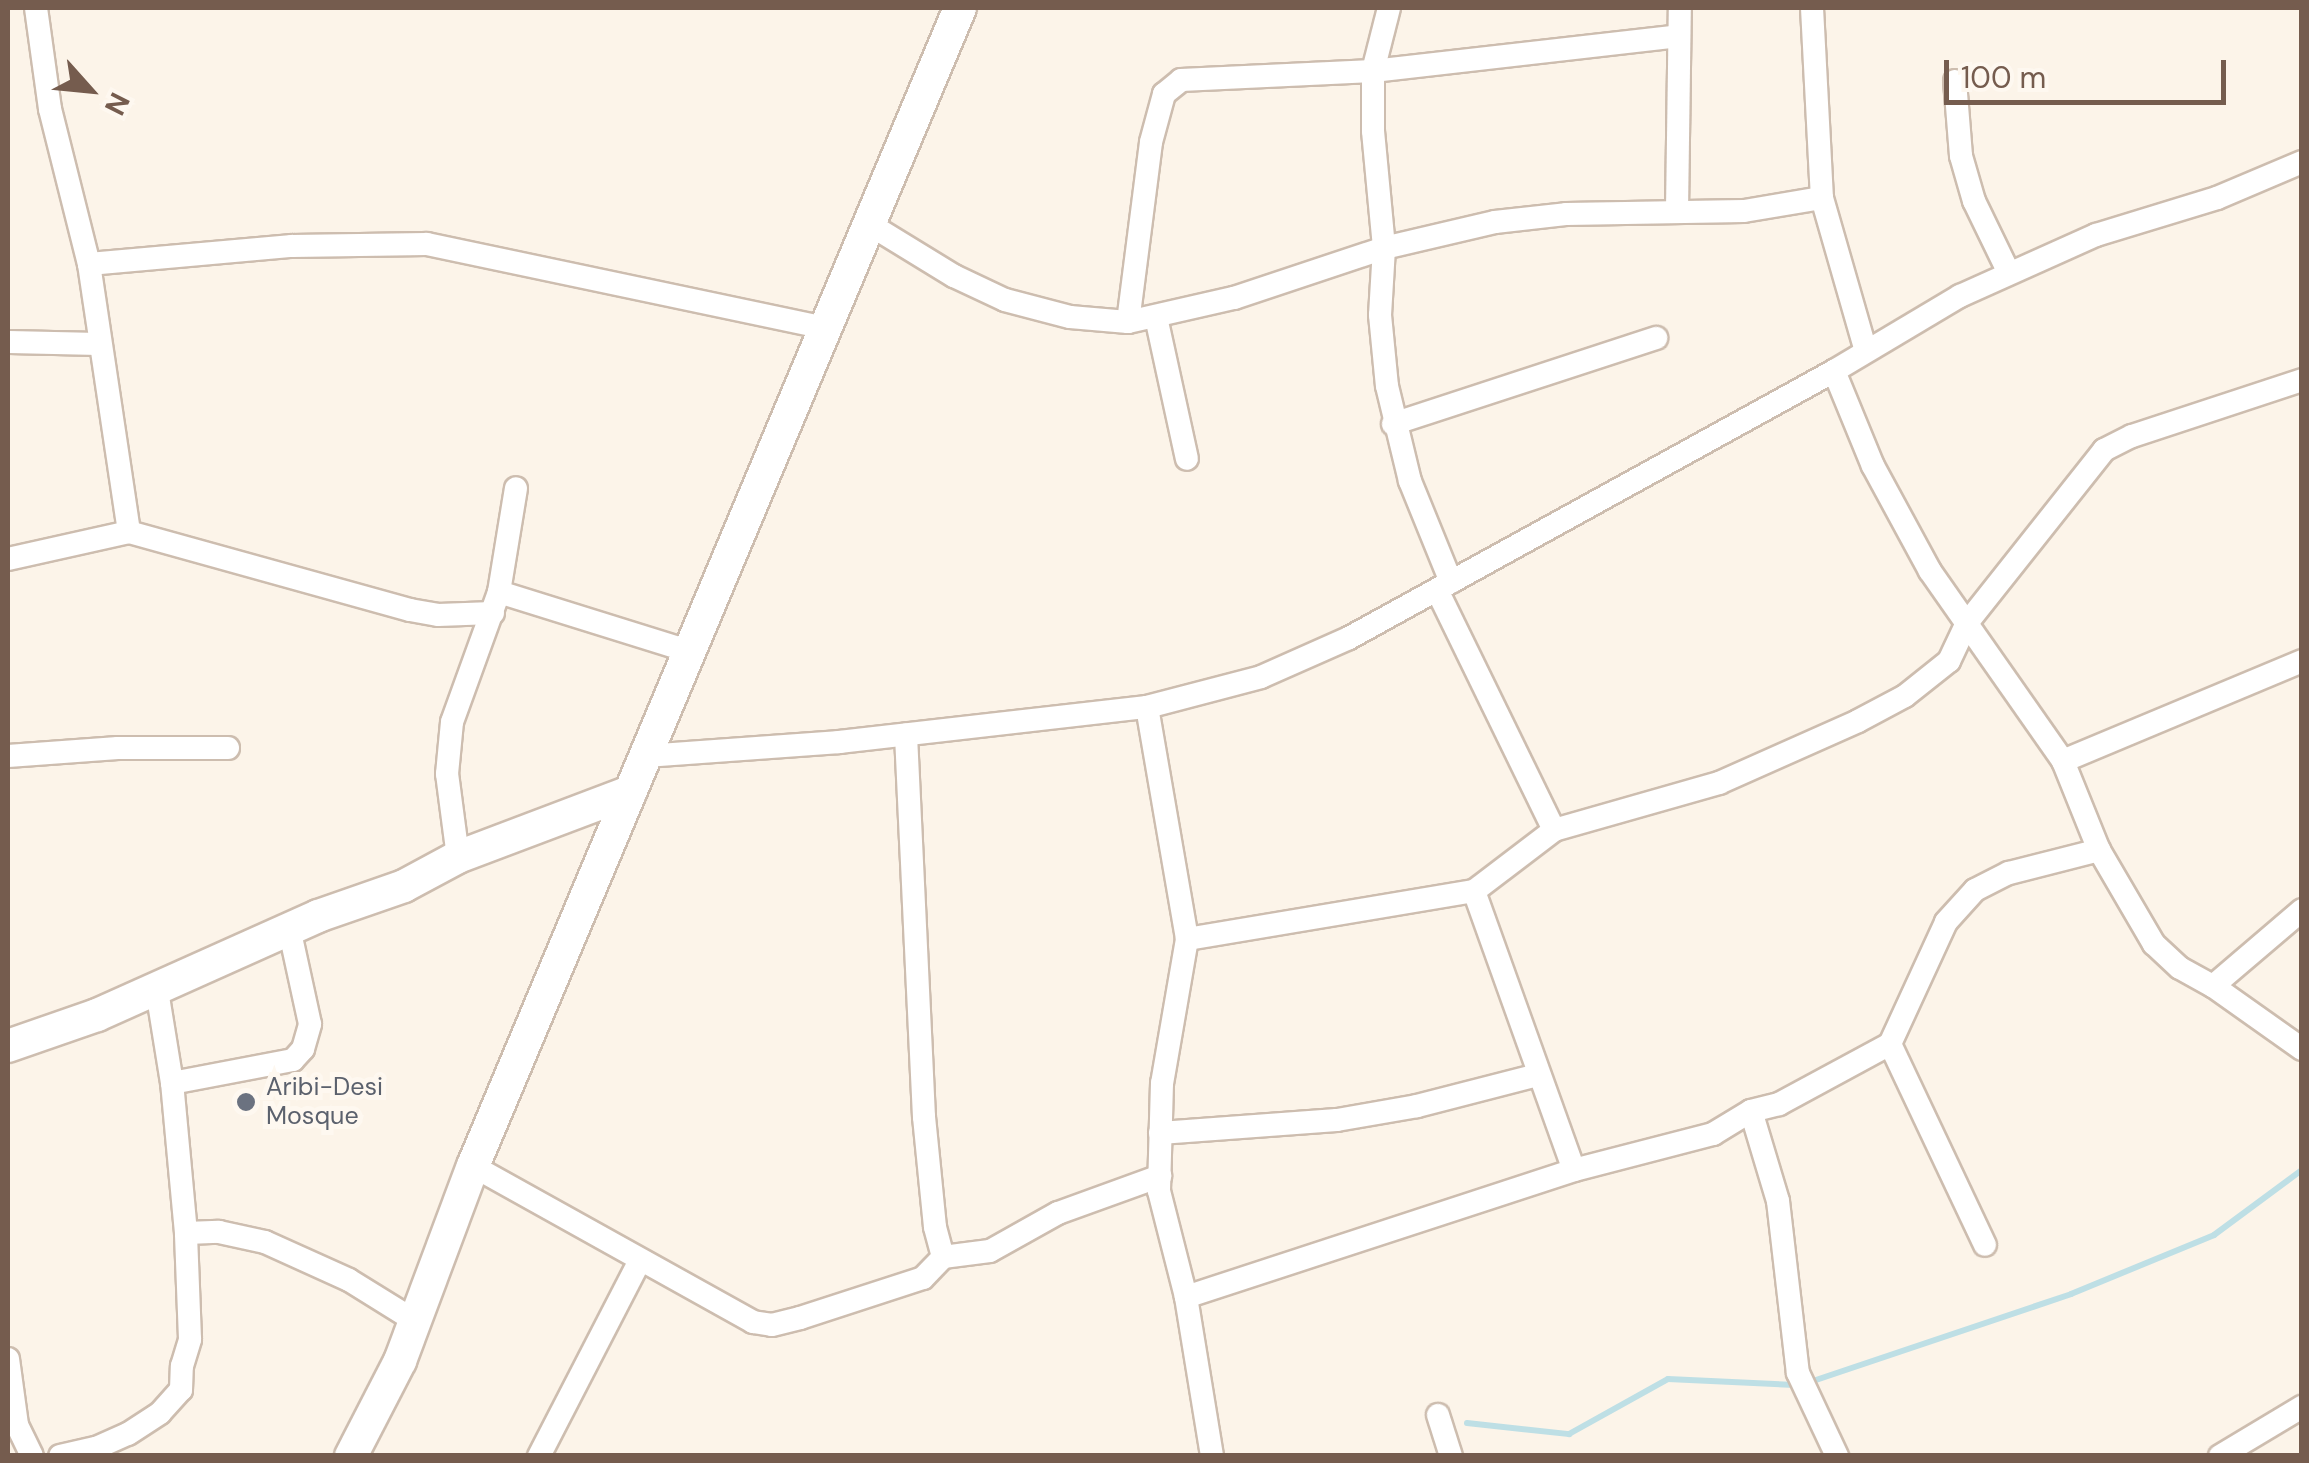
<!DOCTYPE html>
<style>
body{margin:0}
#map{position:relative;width:2309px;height:1463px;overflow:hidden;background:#fcf4e9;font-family:"DM Sans",sans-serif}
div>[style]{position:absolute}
.stream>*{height:6px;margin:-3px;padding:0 3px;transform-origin:3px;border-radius:3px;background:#bedfe5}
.roads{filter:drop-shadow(2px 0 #cdbdaf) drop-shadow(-2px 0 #cdbdaf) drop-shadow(0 2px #cdbdaf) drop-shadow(0 -2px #cdbdaf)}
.street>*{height:22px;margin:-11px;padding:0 11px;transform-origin:11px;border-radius:11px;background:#fff}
.secondary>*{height:32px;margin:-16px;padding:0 16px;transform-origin:16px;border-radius:16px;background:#fff}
.dots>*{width:28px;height:28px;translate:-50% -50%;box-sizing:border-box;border:5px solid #fef8f0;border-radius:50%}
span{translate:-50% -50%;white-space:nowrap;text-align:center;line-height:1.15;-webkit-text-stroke:10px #fef8f0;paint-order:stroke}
.worship-label{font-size:25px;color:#5b616d}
.left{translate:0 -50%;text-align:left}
.frame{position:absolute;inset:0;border:10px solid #755c4e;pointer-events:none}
.north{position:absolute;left:40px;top:40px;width:100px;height:100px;-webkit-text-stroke:8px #fef8f0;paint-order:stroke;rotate:117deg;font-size:28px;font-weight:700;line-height:40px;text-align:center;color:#755c4e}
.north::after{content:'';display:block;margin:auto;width:35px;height:45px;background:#755c4e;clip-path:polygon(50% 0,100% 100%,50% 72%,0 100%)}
.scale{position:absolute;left:1944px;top:60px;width:282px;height:45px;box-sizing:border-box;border:5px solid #755c4e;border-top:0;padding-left:12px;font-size:30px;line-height:35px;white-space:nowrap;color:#755c4e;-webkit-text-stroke:8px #fef8f0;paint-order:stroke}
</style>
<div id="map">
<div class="stream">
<div style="left:1807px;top:1383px;width:279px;rotate:-18.6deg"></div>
<div style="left:2071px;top:1294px;width:155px;rotate:-22.4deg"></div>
<div style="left:2214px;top:1235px;width:109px;rotate:-36.5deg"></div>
<div style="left:1467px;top:1423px;width:103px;rotate:6.2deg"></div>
<div style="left:1569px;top:1434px;width:113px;rotate:-29.1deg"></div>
<div style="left:1668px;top:1379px;width:127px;rotate:2.7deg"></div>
</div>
<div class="roads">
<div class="street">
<div style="left:36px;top:8px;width:102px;rotate:82.1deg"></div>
<div style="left:50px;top:109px;width:160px;rotate:75.9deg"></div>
<div style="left:89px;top:264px;width:271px;rotate:81.5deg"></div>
<div style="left:1389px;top:8px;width:65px;rotate:104.3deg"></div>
<div style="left:1373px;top:71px;width:60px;rotate:90deg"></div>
<div style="left:1373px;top:131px;width:118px;rotate:84.6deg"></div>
<div style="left:1384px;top:248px;width:67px;rotate:93.4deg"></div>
<div style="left:1380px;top:315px;width:71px;rotate:84.4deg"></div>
<div style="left:1387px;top:386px;width:98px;rotate:76.4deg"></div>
<div style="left:1410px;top:481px;width:109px;rotate:67.9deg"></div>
<div style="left:1812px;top:8px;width:190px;rotate:87deg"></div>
<div style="left:1822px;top:198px;width:159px;rotate:74deg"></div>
<div style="left:1955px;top:81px;width:75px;rotate:85.4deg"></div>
<div style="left:1961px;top:156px;width:47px;rotate:73.9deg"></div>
<div style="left:1974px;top:201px;width:80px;rotate:64.1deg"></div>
<div style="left:1677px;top:211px;width:203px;rotate:-89.2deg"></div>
<div style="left:869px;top:224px;width:100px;rotate:31.5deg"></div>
<div style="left:954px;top:276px;width:56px;rotate:25.2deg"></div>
<div style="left:1005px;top:300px;width:67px;rotate:14.7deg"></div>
<div style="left:1070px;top:317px;width:58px;rotate:4.9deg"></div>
<div style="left:1128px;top:322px;width:109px;rotate:-12.8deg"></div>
<div style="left:1234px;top:298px;width:158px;rotate:-18.4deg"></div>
<div style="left:1384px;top:248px;width:114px;rotate:-13.2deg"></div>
<div style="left:1495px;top:222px;width:71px;rotate:-6.4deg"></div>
<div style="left:1566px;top:214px;width:178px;rotate:-1deg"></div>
<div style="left:1744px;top:211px;width:79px;rotate:-9.5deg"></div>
<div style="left:89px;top:264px;width:204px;rotate:-5.1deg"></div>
<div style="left:292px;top:246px;width:135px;rotate:-0.8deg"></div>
<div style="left:427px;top:244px;width:406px;rotate:11.9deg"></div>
<div style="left:1156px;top:317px;width:145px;rotate:77.7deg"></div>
<div style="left:1128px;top:322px;width:181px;rotate:-82.7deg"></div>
<div style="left:1151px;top:142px;width:50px;rotate:-74.8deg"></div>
<div style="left:1164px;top:94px;width:22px;rotate:-39deg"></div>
<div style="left:1181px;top:80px;width:192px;rotate:-2.7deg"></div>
<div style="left:1373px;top:71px;width:308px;rotate:-6.5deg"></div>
<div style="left:8px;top:342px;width:91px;rotate:1.3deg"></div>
<div style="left:1834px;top:371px;width:103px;rotate:67.7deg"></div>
<div style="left:1873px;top:466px;width:119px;rotate:61.5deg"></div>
<div style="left:1930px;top:571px;width:232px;rotate:55deg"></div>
<div style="left:2063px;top:761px;width:96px;rotate:68deg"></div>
<div style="left:2099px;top:850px;width:109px;rotate:59.7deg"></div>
<div style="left:2154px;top:944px;width:35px;rotate:43deg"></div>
<div style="left:2180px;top:968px;width:38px;rotate:29deg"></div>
<div style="left:2213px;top:986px;width:109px;rotate:35.3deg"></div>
<div style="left:1393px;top:424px;width:277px;rotate:-18.1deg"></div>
<div style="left:8px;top:559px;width:124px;rotate:-12.6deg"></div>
<div style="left:129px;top:532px;width:292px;rotate:15.5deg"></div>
<div style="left:410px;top:610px;width:28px;rotate:10deg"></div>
<div style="left:438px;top:615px;width:55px;rotate:-2.1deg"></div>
<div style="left:1437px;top:590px;width:267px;rotate:64deg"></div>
<div style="left:499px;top:592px;width:199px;rotate:17.3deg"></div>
<div style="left:1147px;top:707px;width:235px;rotate:80.2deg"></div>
<div style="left:1187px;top:939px;width:146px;rotate:99.8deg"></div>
<div style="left:1162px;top:1083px;width:108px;rotate:91.6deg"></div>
<div style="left:1159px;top:1191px;width:109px;rotate:75.7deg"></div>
<div style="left:1186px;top:1297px;width:161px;rotate:80.7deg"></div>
<div style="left:8px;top:756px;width:110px;rotate:-4.2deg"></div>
<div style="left:118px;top:748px;width:110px"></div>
<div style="left:646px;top:756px;width:194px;rotate:-4.1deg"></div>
<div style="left:839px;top:742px;width:310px;rotate:-6.5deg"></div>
<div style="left:1147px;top:707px;width:118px;rotate:-14.7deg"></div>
<div style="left:1261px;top:677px;width:96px;rotate:-23.9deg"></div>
<div style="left:1349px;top:638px;width:554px;rotate:-28.83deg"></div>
<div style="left:1834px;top:371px;width:147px;rotate:-30.8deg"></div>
<div style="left:1960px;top:296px;width:149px;rotate:-24.2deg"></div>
<div style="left:2096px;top:235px;width:127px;rotate:-17deg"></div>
<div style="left:2217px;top:198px;width:92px;rotate:-23deg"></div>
<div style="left:2063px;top:761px;width:259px;rotate:-22.7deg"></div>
<div style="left:458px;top:857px;width:84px;rotate:-97.5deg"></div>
<div style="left:447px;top:774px;width:52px;rotate:-84.5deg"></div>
<div style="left:452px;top:722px;width:138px;rotate:-70.1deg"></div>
<div style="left:499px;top:592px;width:105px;rotate:-80.7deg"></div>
<div style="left:1474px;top:891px;width:296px;rotate:70.3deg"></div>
<div style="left:1187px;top:939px;width:291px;rotate:-9.5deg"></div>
<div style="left:1474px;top:891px;width:101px;rotate:-37.3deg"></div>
<div style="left:1554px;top:830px;width:172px;rotate:-15.9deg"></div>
<div style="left:1719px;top:783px;width:152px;rotate:-24deg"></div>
<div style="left:1858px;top:721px;width:53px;rotate:-28deg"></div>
<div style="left:1905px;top:696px;width:56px;rotate:-38.5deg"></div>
<div style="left:1949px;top:661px;width:42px;rotate:-64.7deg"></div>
<div style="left:1967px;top:623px;width:221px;rotate:-51.6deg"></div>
<div style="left:2104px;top:450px;width:31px;rotate:-27deg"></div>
<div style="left:2132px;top:436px;width:179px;rotate:-18.2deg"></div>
<div style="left:2213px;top:986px;width:117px;rotate:-40.5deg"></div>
<div style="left:1890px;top:1044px;width:222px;rotate:64.7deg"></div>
<div style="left:172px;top:1083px;width:123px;rotate:-10.8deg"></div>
<div style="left:293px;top:1060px;width:15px;rotate:-48deg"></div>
<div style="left:303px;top:1049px;width:26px;rotate:-74deg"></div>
<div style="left:310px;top:1024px;width:98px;rotate:-102.3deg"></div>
<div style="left:1751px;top:1111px;width:94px;rotate:73.3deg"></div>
<div style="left:1778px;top:1201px;width:173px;rotate:83.4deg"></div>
<div style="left:1798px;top:1373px;width:92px;rotate:64.8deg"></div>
<div style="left:1160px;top:1133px;width:177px;rotate:-4.2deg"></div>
<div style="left:1337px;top:1120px;width:81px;rotate:-9.9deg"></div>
<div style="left:1417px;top:1106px;width:125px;rotate:-14.4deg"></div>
<div style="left:473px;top:1166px;width:321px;rotate:29.1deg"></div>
<div style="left:753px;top:1322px;width:19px;rotate:9deg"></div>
<div style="left:772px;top:1325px;width:29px;rotate:-14deg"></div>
<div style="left:800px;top:1318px;width:129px;rotate:-18deg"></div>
<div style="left:923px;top:1278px;width:29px;rotate:-46deg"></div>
<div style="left:943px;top:1257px;width:31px;rotate:-105deg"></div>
<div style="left:935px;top:1227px;width:111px;rotate:-95.7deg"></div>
<div style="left:924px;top:1117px;width:383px;rotate:-92.7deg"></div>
<div style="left:186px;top:1233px;width:33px;rotate:-2deg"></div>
<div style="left:219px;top:1232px;width:47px;rotate:12.3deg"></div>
<div style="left:265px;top:1242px;width:92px;rotate:24.3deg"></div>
<div style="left:349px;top:1280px;width:78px;rotate:31.8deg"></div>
<div style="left:943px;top:1257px;width:47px;rotate:-7.3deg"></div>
<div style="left:990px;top:1251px;width:78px;rotate:-29.2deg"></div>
<div style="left:1058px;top:1213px;width:109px;rotate:-19.9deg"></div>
<div style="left:1186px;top:1297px;width:408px;rotate:-18.1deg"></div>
<div style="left:1574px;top:1170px;width:144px;rotate:-14.5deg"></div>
<div style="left:1713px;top:1134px;width:44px;rotate:-31.2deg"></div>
<div style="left:1751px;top:1111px;width:29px;rotate:-14deg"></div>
<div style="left:1779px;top:1104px;width:126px;rotate:-28.4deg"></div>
<div style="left:1890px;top:1044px;width:134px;rotate:-65.3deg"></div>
<div style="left:1946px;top:922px;width:43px;rotate:-47.8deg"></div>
<div style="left:1975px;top:890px;width:38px;rotate:-27deg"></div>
<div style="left:2009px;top:873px;width:93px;rotate:-14.3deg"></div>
<div style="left:8px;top:1359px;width:67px;rotate:82.2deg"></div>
<div style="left:17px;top:1425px;width:34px;rotate:64deg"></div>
<div style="left:1438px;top:1415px;width:43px;rotate:72.4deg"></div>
<div style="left:60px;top:1456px;width:37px;rotate:-13deg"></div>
<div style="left:96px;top:1448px;width:35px;rotate:-24deg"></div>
<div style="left:128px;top:1434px;width:38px;rotate:-33deg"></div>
<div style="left:160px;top:1413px;width:31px;rotate:-48deg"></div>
<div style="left:181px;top:1390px;width:24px;rotate:-88deg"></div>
<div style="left:182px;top:1366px;width:28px;rotate:-73deg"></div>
<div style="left:190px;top:1339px;width:106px;rotate:-92.2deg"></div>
<div style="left:186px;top:1233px;width:151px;rotate:-95.3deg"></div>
<div style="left:172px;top:1083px;width:94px;rotate:-99.2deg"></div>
<div style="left:539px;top:1456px;width:218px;rotate:-62.7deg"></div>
<div style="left:2220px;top:1456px;width:96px;rotate:-30.9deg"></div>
</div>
<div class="secondary">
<div style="left:8px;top:1046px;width:94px;rotate:-19.2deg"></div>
<div style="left:97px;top:1015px;width:242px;rotate:-24.1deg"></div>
<div style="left:318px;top:916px;width:91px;rotate:-19.2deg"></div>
<div style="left:404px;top:886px;width:61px;rotate:-28.2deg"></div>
<div style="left:458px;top:857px;width:184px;rotate:-20.7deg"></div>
<div style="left:351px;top:1456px;width:107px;rotate:-62.7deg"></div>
<div style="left:400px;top:1361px;width:208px;rotate:-69.5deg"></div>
<div style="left:473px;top:1166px;width:1256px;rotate:-67.19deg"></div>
</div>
</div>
<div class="dots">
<div style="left:246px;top:1102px;background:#6b7280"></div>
</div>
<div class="worship-label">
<span class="left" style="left:266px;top:1102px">Aribi-Desi<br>Mosque</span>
</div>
<div class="frame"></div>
<div class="north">N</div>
<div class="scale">100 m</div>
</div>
